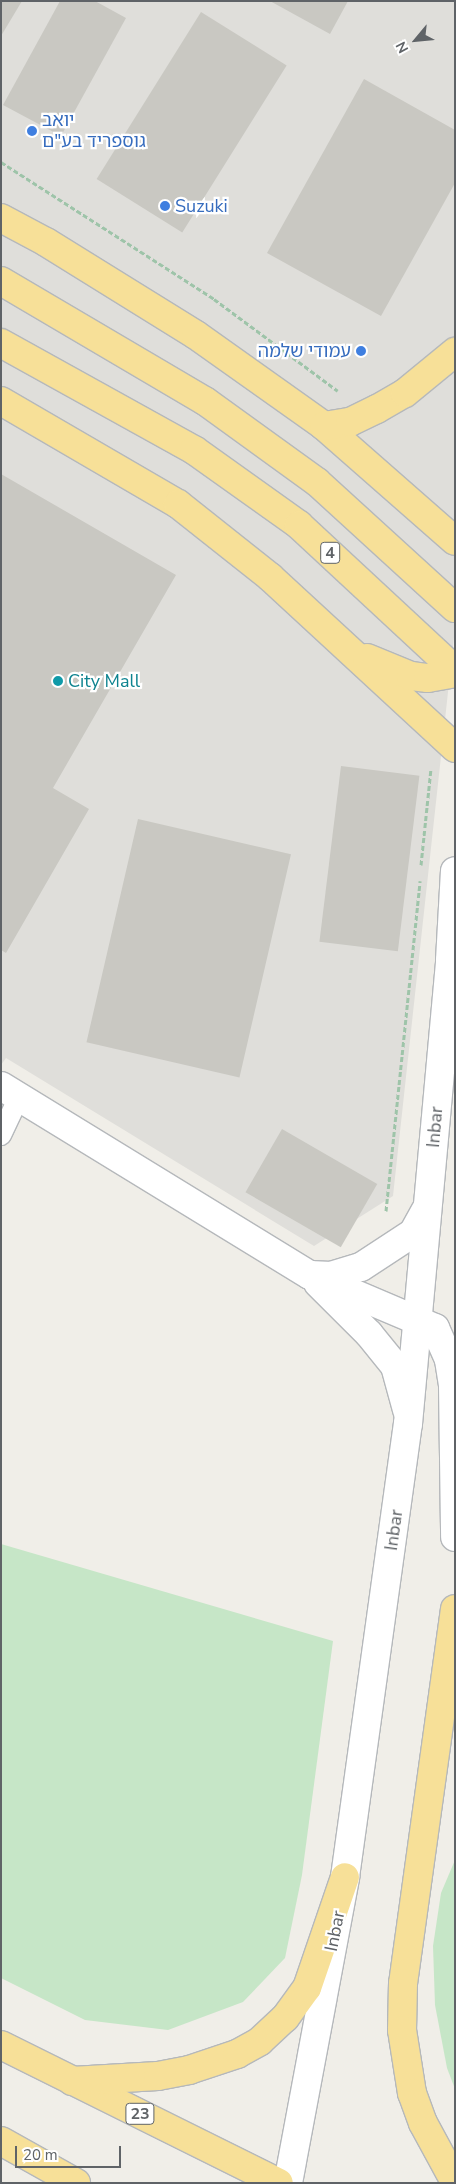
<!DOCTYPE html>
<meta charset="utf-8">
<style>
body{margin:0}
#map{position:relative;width:456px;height:2184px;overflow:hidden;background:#f0eee8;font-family:"Nunito Sans","Noto Sans Hebrew",sans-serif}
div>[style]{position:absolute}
.industrial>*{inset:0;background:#dfdeda}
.green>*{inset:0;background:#c6e6c7}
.building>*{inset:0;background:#c9c8c2;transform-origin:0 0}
.path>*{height:3px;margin-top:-1.5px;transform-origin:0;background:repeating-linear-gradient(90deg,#9ec4a9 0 5px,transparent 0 7.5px)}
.roads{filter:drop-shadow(1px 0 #b5b8bb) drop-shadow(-1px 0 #b5b8bb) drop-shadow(0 1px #b5b8bb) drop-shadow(0 -1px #b5b8bb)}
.lane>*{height:20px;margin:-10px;padding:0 10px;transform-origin:10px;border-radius:10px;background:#fff}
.street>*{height:28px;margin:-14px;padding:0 14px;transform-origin:14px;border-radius:14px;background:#fff}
.secondary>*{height:28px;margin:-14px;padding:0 14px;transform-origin:14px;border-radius:14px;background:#fff}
.highway>*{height:28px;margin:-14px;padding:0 14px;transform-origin:14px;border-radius:14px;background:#f7e098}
.dots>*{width:14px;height:14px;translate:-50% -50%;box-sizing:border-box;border:2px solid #fff;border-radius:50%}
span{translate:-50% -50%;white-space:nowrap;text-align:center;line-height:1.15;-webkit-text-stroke:4.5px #fff;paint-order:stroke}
.shield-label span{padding:1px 4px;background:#fff;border:1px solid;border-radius:4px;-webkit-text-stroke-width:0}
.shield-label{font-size:16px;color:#5f6367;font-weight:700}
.shop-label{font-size:18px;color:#366cbe}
.left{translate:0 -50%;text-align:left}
.right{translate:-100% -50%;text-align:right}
.culture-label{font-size:18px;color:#0d838f}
.street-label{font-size:18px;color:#5f6367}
.frame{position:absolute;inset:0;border:2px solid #5f6367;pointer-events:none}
.north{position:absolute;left:391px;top:15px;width:50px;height:50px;-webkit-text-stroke:4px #fff;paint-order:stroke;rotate:242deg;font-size:14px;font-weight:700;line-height:20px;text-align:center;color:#5f6367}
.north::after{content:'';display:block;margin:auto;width:18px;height:22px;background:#5f6367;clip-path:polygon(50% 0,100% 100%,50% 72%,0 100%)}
.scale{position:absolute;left:15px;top:2146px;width:106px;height:22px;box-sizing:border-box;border:2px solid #5f6367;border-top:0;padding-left:6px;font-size:15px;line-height:18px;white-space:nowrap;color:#5f6367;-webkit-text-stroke:4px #fff;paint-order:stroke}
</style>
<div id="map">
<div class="industrial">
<div style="clip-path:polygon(1px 1px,455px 1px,455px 628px,393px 1196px,314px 1246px,6px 1058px,1px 1065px)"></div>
</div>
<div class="green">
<div style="clip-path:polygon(1px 1544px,333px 1641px,302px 1875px,285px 1958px,243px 2002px,168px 2030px,85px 2020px,1px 1978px)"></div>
<div style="clip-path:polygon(455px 1860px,455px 2089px,447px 2068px,435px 2005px,433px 1946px,441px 1893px)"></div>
</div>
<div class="building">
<div style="clip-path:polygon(1px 1px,22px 1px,1px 36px)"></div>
<div style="clip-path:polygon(60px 1px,95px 1px,126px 18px,61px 136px,3px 105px)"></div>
<div style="clip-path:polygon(270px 1px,348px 1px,330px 34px)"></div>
<div style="left:201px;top:12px;width:101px;height:197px;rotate:32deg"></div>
<div style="clip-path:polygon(364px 79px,455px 130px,455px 183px,381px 316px,267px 253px)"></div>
<div style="clip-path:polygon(1px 474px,176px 575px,53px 788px,89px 809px,6px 953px,1px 950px)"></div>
<div style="left:341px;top:766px;width:79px;height:177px;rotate:7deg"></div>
<div style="left:138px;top:819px;width:157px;height:229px;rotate:13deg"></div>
<div style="left:282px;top:1129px;width:110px;height:73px;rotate:30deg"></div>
</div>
<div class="path">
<div style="left:1px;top:162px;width:253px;rotate:32.7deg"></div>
<div style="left:214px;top:299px;width:154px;rotate:36.6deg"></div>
<div style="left:421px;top:865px;width:97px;rotate:-84.1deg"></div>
<div style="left:386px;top:1211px;width:332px;rotate:-84.1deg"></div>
</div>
<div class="roads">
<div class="lane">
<div style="left:1px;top:1135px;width:42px;rotate:-64.7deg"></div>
</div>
<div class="street">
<div style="left:1px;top:1086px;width:362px;rotate:31.5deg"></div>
<div style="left:310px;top:1275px;width:136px;rotate:23deg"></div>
<div style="left:435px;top:1328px;width:35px;rotate:66deg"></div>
<div style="left:449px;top:1360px;width:26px;rotate:81deg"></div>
<div style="left:453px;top:1386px;width:151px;rotate:89.2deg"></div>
<div style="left:318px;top:1283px;width:72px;rotate:45deg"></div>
<div style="left:369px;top:1334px;width:41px;rotate:50.9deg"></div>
<div style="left:395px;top:1366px;width:46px;rotate:74.7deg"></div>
</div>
<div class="secondary">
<div style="left:310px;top:1275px;width:21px;rotate:3deg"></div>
<div style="left:331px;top:1276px;width:31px;rotate:-17deg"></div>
<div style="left:361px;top:1267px;width:62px;rotate:-33.2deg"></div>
<div style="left:413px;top:1233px;width:26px;rotate:-61deg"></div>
<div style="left:288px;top:2183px;width:311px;rotate:-79.4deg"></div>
<div style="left:345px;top:1877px;width:457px;rotate:-82.1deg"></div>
<div style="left:408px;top:1424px;width:466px;rotate:-84.8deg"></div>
<div style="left:450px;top:960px;width:89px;rotate:-86.8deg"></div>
</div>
<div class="highway">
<div style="left:1px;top:218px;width:51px;rotate:28.1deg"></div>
<div style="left:46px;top:242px;width:176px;rotate:31.8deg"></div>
<div style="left:196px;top:335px;width:157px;rotate:35.4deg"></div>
<div style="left:324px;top:426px;width:174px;rotate:41.3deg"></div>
<div style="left:1px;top:281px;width:237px;rotate:30.5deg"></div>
<div style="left:205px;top:401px;width:138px;rotate:35.9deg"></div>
<div style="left:317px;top:482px;width:187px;rotate:42.4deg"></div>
<div style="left:1px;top:343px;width:221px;rotate:29deg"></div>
<div style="left:194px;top:450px;width:129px;rotate:35.5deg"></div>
<div style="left:299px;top:525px;width:213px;rotate:42.9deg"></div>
<div style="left:1px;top:401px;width:205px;rotate:30.2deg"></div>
<div style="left:178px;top:504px;width:117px;rotate:38.4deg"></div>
<div style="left:270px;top:577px;width:252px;rotate:42.7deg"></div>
<div style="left:324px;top:426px;width:26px;rotate:-9deg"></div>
<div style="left:350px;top:422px;width:30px;rotate:-26deg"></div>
<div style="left:377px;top:409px;width:32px;rotate:-30deg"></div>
<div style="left:405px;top:393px;width:65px;rotate:-39.4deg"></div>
<div style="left:367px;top:658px;width:48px;rotate:22.2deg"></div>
<div style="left:411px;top:676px;width:17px;rotate:7deg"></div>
<div style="left:428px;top:678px;width:27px;rotate:-10deg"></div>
<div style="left:455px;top:1609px;width:378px;rotate:97.9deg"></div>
<div style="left:403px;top:1983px;width:47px;rotate:91.2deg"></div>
<div style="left:402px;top:2030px;width:64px;rotate:81deg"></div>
<div style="left:412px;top:2093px;width:32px;rotate:70deg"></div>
<div style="left:423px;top:2123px;width:67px;rotate:61.5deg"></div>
<div style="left:1px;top:2045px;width:310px;rotate:26.4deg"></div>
<div style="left:72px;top:2081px;width:86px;rotate:-3.3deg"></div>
<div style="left:158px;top:2076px;width:32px;rotate:-11deg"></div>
<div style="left:189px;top:2070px;width:51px;rotate:-18.4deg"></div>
<div style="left:237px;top:2054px;width:26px;rotate:-29deg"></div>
<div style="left:260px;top:2041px;width:34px;rotate:-43deg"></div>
<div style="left:285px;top:2018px;width:37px;rotate:-54deg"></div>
<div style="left:307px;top:1988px;width:117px;rotate:-71.1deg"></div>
<div style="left:1px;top:2141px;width:86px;rotate:29.2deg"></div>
</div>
</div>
<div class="dots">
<div style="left:32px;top:131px;background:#3f7fe0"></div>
<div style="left:165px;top:206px;background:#3f7fe0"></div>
<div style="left:361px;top:351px;background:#3f7fe0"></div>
<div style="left:58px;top:681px;background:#0f9aa8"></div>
</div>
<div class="shield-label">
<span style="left:330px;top:553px">4</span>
<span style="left:140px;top:2114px">23</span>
</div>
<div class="shop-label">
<span class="left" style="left:42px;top:131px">יואב<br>גוספריד בע"ם</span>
<span class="left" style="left:175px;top:206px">Suzuki</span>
<span class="right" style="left:351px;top:351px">עמודי שלמה</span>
</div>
<div class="culture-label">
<span class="left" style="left:68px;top:681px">City Mall</span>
</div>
<div class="street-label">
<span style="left:435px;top:1127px;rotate:-85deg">Inbar</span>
<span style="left:394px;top:1530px;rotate:-82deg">Inbar</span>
<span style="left:335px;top:1931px;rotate:-79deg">Inbar</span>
</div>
<div class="frame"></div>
<div class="north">N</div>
<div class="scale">20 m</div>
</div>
